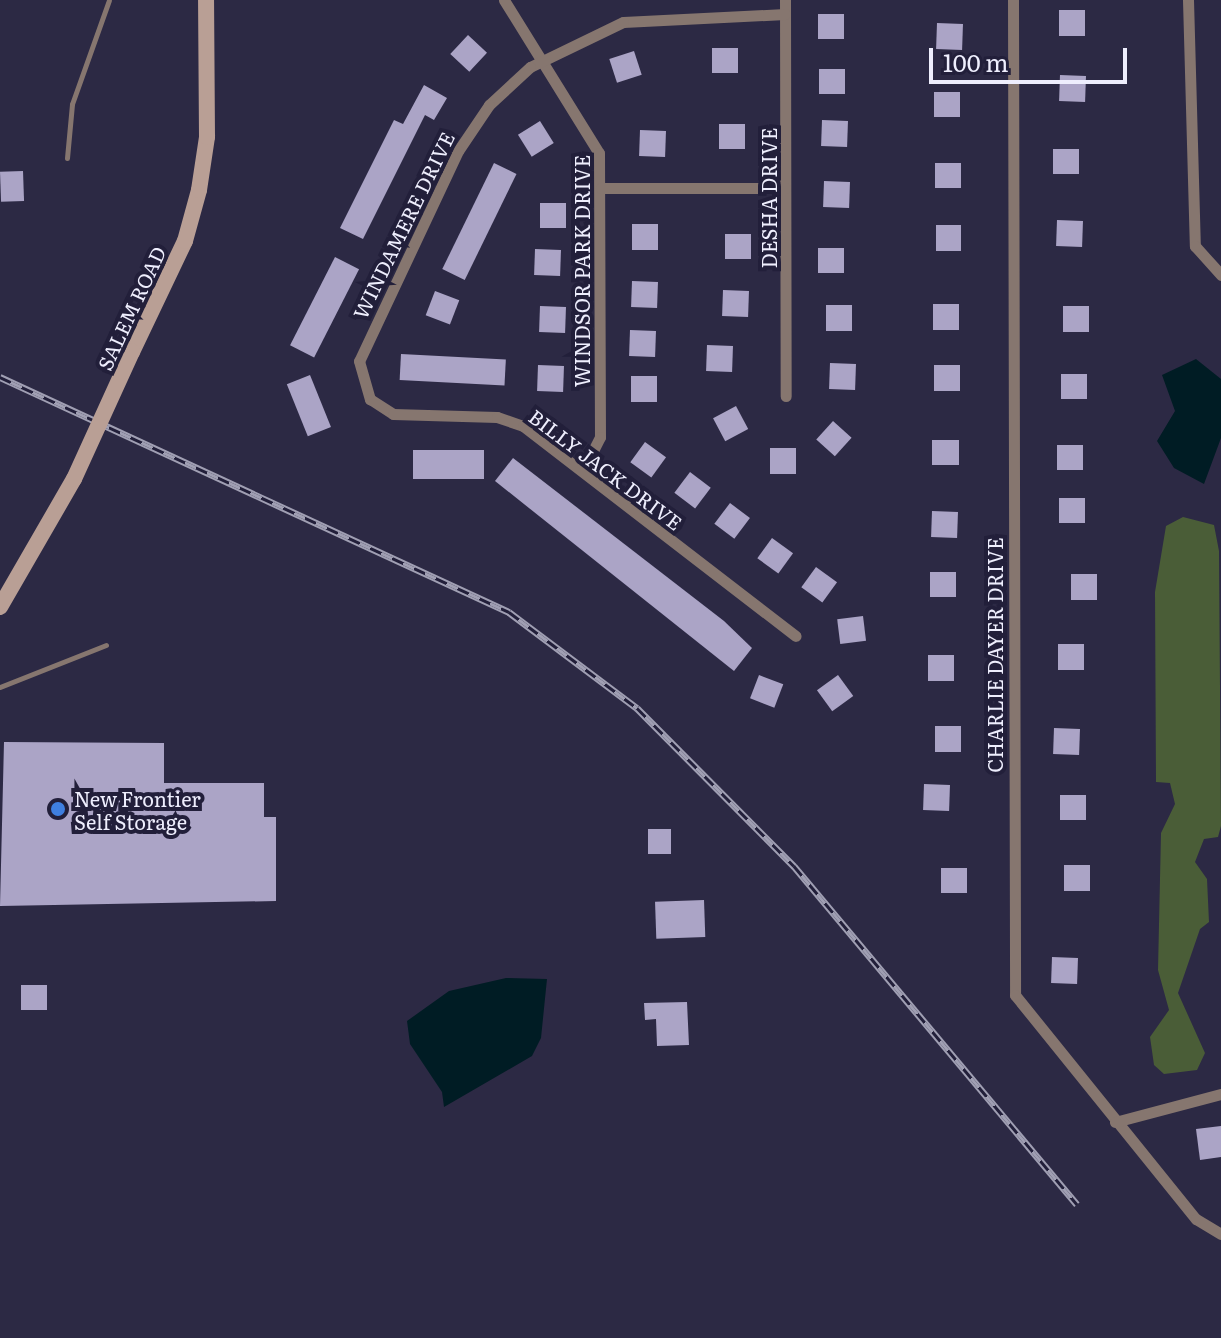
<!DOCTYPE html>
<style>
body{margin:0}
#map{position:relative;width:1221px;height:1338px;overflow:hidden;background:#2c2944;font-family:Literata,serif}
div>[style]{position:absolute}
.green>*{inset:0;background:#4a5d37}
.water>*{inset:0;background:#001c24}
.building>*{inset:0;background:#aba4c6;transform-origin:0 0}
.service>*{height:5px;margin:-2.5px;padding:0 2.5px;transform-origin:2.5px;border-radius:2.5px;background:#86766f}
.minor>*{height:11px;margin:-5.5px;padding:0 5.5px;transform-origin:5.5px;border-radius:5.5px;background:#86766f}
.secondary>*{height:16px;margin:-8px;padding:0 8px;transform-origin:8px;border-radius:8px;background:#b99f95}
.rail>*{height:7px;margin-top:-3.5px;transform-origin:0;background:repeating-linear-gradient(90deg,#221f3a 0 12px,#a09fb3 0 24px);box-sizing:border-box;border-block:2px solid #a09fb3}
.secondary-bridge>*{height:16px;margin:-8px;padding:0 8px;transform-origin:8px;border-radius:8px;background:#b99f95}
.dots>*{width:22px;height:22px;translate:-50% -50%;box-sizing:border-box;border:4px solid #221f3a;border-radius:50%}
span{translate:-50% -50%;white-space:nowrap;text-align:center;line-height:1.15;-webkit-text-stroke:8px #221f3a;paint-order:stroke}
.street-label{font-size:20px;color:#eeeefd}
.poi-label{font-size:20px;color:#eeeefd}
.left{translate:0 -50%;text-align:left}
.scale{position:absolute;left:929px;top:48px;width:198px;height:36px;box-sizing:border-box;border:4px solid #eeeefd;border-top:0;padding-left:10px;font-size:24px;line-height:28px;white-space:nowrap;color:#eeeefd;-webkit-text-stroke:6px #221f3a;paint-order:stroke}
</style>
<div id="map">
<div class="green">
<div style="clip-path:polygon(1183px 517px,1214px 525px,1219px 551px,1221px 826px,1218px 837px,1204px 839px,1195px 862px,1207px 879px,1209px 922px,1200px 929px,1178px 993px,1205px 1053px,1197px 1070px,1164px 1074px,1154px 1065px,1150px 1037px,1169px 1010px,1158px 970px,1161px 833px,1175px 804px,1170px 783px,1156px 782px,1155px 592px,1166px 526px)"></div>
</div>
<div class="water">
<div style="clip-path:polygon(1196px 359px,1221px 379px,1221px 438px,1204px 484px,1174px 468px,1157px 441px,1175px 411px,1162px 375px)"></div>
<div style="clip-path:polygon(506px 978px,547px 979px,541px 1038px,532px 1056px,444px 1107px,442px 1092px,410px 1044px,407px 1021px,449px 991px)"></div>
</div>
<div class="building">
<div style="left:1059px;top:10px;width:26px;height:26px"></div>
<div style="left:818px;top:14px;width:26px;height:25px"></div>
<div style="left:937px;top:23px;width:26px;height:26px;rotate:2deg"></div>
<div style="left:468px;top:35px;width:26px;height:26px;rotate:43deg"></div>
<div style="left:712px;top:48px;width:26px;height:25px"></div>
<div style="left:634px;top:51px;width:25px;height:26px;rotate:72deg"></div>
<div style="left:819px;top:69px;width:26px;height:25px"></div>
<div style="left:1060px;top:75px;width:26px;height:26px;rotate:2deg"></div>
<div style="clip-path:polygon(424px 85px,447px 98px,434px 120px,425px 115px,363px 239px,340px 228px,394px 120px,403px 124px)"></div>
<div style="left:934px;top:92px;width:26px;height:25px"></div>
<div style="left:822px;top:120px;width:26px;height:26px;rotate:2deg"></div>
<div style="left:540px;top:121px;width:26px;height:26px;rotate:58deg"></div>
<div style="left:719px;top:124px;width:26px;height:25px"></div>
<div style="left:640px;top:130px;width:26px;height:26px;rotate:2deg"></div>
<div style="left:1053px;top:149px;width:26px;height:25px"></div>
<div style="left:494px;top:163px;width:25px;height:118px;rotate:26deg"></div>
<div style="left:935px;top:163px;width:26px;height:25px"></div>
<div style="left:23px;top:171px;width:30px;height:23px;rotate:88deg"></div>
<div style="left:824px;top:181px;width:26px;height:26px;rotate:2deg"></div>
<div style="left:540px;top:203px;width:26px;height:25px"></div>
<div style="left:1057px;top:220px;width:26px;height:26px;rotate:2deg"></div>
<div style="left:632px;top:224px;width:26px;height:26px"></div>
<div style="left:936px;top:225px;width:25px;height:26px"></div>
<div style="left:725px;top:234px;width:26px;height:25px"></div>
<div style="left:818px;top:248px;width:26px;height:25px"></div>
<div style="left:535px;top:249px;width:26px;height:26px;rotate:2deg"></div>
<div style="left:335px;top:257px;width:27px;height:99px;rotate:27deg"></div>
<div style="left:632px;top:281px;width:26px;height:26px;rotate:2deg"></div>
<div style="left:723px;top:290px;width:26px;height:26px;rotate:2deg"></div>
<div style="left:435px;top:291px;width:26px;height:26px;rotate:21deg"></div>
<div style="left:933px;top:304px;width:26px;height:26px"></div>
<div style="left:826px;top:305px;width:26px;height:26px"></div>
<div style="left:540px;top:306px;width:26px;height:26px;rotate:2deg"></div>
<div style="left:1063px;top:306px;width:26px;height:26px"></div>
<div style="left:630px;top:330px;width:26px;height:26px;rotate:2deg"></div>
<div style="left:707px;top:345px;width:26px;height:26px;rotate:2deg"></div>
<div style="left:401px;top:354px;width:105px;height:26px;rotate:3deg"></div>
<div style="left:830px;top:363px;width:26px;height:26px;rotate:2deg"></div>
<div style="left:538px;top:365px;width:26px;height:26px;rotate:2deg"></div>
<div style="left:934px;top:365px;width:26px;height:26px"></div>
<div style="left:1061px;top:374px;width:26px;height:25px"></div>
<div style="left:310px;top:375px;width:56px;height:25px;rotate:68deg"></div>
<div style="left:631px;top:376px;width:26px;height:26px"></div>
<div style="left:736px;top:406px;width:26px;height:26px;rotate:62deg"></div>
<div style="left:833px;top:421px;width:25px;height:25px;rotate:42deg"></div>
<div style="left:932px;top:440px;width:27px;height:25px"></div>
<div style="left:645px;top:442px;width:26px;height:25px;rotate:36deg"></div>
<div style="left:1057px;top:445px;width:26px;height:25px"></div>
<div style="left:770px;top:448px;width:26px;height:26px"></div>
<div style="left:413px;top:450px;width:71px;height:29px"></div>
<div style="clip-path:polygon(513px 458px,724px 621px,752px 648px,734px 671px,495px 481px)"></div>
<div style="left:690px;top:472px;width:26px;height:26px;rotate:37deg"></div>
<div style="left:1059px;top:498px;width:26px;height:25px"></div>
<div style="left:730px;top:503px;width:25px;height:26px;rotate:37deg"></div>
<div style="left:932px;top:511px;width:26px;height:26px;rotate:2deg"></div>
<div style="left:772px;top:538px;width:26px;height:25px;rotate:36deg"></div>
<div style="left:816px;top:567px;width:26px;height:25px;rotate:36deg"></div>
<div style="left:930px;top:572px;width:26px;height:25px"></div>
<div style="left:1071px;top:574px;width:26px;height:26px"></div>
<div style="left:863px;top:616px;width:25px;height:26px;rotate:83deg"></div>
<div style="left:1058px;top:644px;width:26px;height:26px"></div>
<div style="left:928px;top:655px;width:26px;height:26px"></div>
<div style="left:759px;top:675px;width:26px;height:25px;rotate:21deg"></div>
<div style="left:838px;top:675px;width:26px;height:26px;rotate:54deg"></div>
<div style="left:935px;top:726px;width:26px;height:26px"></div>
<div style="left:1054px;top:728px;width:26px;height:26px;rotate:2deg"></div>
<div style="clip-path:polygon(4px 742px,164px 743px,164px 783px,264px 783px,264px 817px,276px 817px,276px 901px,0 906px)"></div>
<div style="left:924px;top:784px;width:26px;height:26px;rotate:2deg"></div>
<div style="left:1060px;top:795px;width:26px;height:25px"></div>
<div style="left:648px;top:829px;width:23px;height:25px"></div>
<div style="left:1064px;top:865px;width:26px;height:26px"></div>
<div style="left:941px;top:868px;width:26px;height:25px"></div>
<div style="left:704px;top:900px;width:37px;height:49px;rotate:88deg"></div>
<div style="left:1052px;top:957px;width:26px;height:26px;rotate:2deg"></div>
<div style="left:21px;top:985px;width:26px;height:25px"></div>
<div style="clip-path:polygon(687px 1002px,689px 1045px,657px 1046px,656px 1019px,645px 1020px,644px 1003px)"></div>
<div style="clip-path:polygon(1221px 1126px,1221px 1157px,1200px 1160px,1196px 1129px)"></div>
</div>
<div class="service">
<div style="left:67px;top:158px;width:54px;rotate:-84.7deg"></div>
<div style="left:72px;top:104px;width:110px;rotate:-70.4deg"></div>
<div style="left:0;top:687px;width:114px;rotate:-21.6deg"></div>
</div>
<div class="minor">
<div style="left:504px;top:0;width:180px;rotate:58.2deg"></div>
<div style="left:599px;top:153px;width:284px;rotate:89.8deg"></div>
<div style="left:600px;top:437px;width:37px;rotate:117deg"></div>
<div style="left:785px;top:0;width:396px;rotate:89.9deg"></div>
<div style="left:1013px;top:0;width:995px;rotate:89.88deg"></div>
<div style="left:1015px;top:995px;width:288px;rotate:51.1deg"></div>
<div style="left:1196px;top:1219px;width:29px;rotate:31deg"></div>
<div style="left:1188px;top:0;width:246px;rotate:88.4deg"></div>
<div style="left:1195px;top:246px;width:39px;rotate:48deg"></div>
<div style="left:785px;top:14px;width:162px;rotate:177.2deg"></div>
<div style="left:623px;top:22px;width:103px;rotate:154.2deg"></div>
<div style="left:530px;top:67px;width:56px;rotate:137.2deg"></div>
<div style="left:489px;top:105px;width:55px;rotate:124deg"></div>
<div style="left:458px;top:151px;width:232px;rotate:115.2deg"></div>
<div style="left:359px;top:361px;width:40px;rotate:74deg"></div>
<div style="left:370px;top:399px;width:27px;rotate:33deg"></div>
<div style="left:393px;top:414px;width:104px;rotate:1.7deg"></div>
<div style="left:497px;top:417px;width:28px;rotate:19deg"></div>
<div style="left:523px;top:426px;width:344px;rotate:37.6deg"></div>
<div style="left:601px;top:188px;width:184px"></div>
<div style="left:1115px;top:1122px;width:110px;rotate:-14.8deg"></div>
</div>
<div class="secondary">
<div style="left:132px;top:352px;width:123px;rotate:-64.5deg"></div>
<div style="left:185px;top:241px;width:53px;rotate:-74.6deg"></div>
<div style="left:199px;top:190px;width:54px;rotate:-81.4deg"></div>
<div style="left:207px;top:137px;width:137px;rotate:-90.4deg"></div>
<div style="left:0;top:607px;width:148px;rotate:-60deg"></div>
</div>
<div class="rail">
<div style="left:0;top:377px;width:561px;rotate:24.78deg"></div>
<div style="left:509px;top:612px;width:160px;rotate:36.9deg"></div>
<div style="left:637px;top:708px;width:223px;rotate:45.2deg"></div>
<div style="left:794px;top:866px;width:441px;rotate:50.1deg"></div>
</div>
<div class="secondary-bridge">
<div style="left:74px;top:479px;width:140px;rotate:-65.5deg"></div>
</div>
<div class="dots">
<div style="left:58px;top:809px;background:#3f7fe0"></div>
</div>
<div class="street-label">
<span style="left:768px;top:198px;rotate:-90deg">DESHA DRIVE</span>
<span style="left:403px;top:225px;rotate:-64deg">WINDAMERE DRIVE</span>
<span style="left:581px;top:271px;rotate:-90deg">WINDSOR PARK DRIVE</span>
<span style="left:131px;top:308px;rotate:-65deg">SALEM ROAD</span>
<span style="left:606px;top:469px;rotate:37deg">BILLY JACK DRIVE</span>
<span style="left:994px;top:655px;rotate:-90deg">CHARLIE DAYER DRIVE</span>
</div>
<div class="poi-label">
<span class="left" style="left:74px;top:810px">New Frontier<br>Self Storage</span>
</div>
<div class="scale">100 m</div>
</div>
